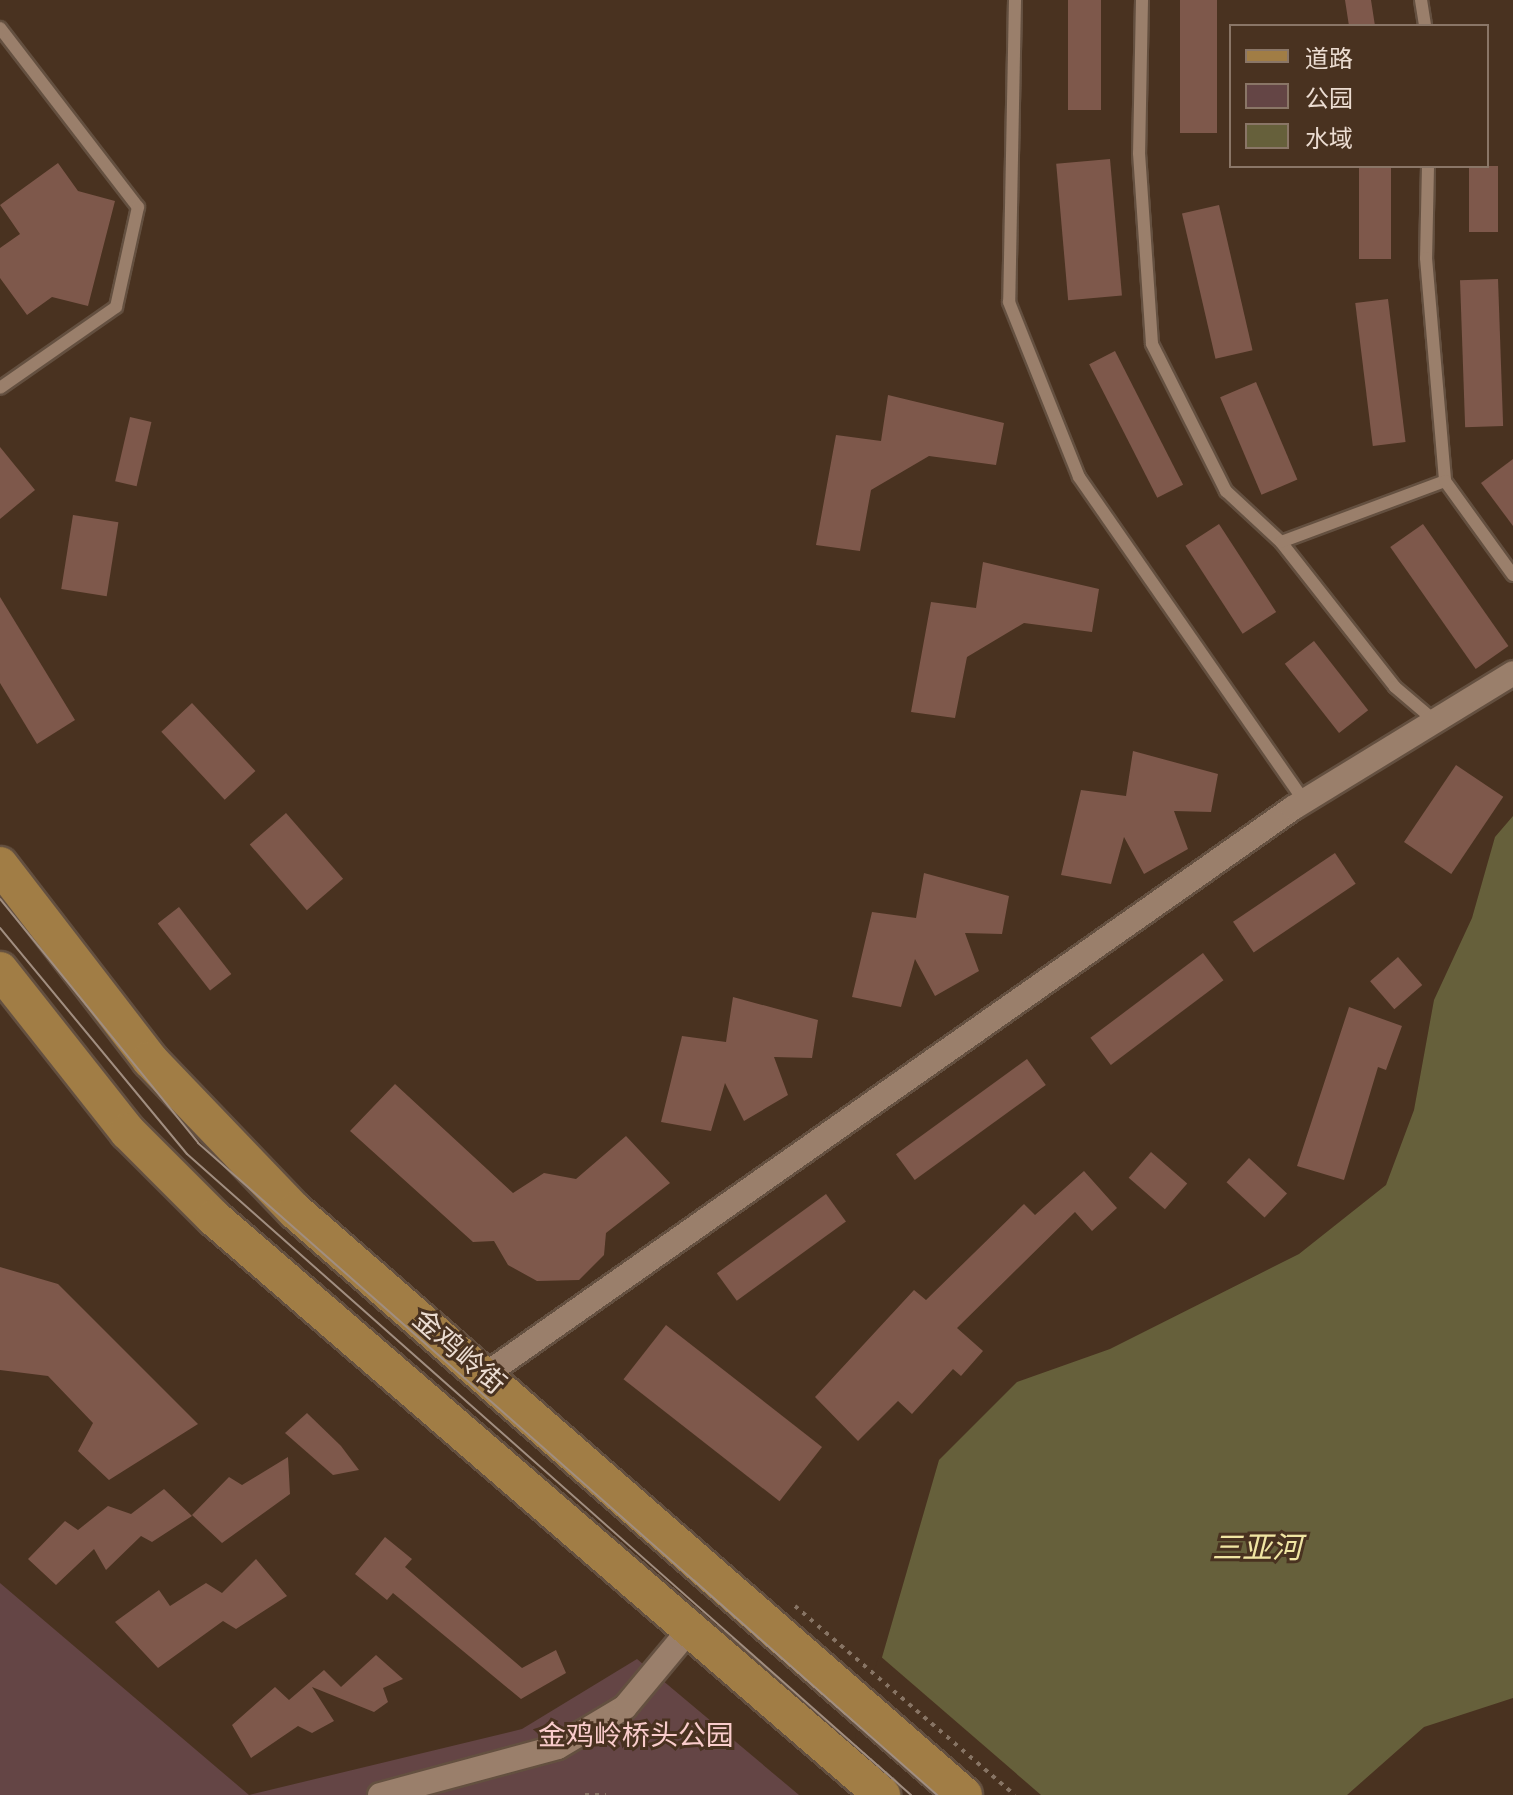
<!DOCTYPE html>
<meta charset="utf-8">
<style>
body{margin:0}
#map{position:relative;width:1513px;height:1795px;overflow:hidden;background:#493220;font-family:Roboto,"Noto Sans SC",sans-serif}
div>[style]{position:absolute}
.green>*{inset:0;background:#644545}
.water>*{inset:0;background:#66603b}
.pier>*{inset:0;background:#493220}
.building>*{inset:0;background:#7e584b;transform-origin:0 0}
.path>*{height:4px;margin-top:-2px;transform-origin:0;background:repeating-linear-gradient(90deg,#877464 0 4px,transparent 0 10px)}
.roads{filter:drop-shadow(2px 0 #645040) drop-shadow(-2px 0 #645040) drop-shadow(0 2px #645040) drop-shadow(0 -2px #645040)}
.lane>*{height:12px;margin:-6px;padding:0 6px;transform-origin:6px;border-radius:6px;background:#9a7f6b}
.street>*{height:24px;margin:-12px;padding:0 12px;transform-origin:12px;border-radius:12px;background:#9a7f6b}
.primary>*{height:36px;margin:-18px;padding:0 18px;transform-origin:18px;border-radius:18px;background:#a17d45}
.tram>*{height:2px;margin:-1px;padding:0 1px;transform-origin:1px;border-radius:1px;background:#a18e80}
span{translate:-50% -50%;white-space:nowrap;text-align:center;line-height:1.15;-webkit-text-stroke:6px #493220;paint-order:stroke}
.street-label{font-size:28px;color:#ebdcd1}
.park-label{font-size:28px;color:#f9cccb}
.water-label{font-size:30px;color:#f0e5a3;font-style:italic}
.legend{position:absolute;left:1229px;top:24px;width:260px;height:144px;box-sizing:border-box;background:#493220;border:2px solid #8a7667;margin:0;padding:10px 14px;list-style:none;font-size:24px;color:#ebdcd1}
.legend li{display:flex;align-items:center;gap:16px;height:40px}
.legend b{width:40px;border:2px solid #8a7667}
</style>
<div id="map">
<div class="green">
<div style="clip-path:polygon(0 1583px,249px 1795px,522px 1729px,637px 1659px,799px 1795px,0 1795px)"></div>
</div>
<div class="water">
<div style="clip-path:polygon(1513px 816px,1513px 1698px,1424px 1727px,1347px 1795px,883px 1795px,859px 1737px,939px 1460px,1017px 1382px,1110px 1349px,1299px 1254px,1386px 1185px,1414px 1110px,1434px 1000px,1472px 918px,1495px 837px)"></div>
</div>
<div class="pier">
<div style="clip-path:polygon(879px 1655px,1041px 1795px,879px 1795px,855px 1737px)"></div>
</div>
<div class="building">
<div style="left:1068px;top:0;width:33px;height:110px"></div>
<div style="left:1180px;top:0;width:37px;height:133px"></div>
<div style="clip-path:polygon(1345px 0,1371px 0,1375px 26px,1349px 26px)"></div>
<div style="left:1110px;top:159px;width:137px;height:54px;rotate:85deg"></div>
<div style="clip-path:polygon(58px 163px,78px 191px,115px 201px,88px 306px,52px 297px,27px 315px,0 278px,0 248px,20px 234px,0 205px)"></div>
<div style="left:1359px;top:166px;width:32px;height:93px"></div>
<div style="left:1469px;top:166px;width:29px;height:66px"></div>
<div style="left:1219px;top:205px;width:149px;height:38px;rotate:77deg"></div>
<div style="left:1498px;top:279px;width:147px;height:38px;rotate:88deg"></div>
<div style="left:1388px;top:299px;width:144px;height:33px;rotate:83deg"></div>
<div style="left:1115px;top:351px;width:150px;height:29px;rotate:63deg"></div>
<div style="left:1256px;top:382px;width:106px;height:39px;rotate:67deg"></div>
<div style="clip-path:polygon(888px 395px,1004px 423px,996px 465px,929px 456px,871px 490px,860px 551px,816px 545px,836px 435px,881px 441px)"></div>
<div style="left:130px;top:417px;width:22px;height:66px;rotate:13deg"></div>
<div style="clip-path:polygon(0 447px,35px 490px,0 519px)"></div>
<div style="clip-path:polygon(1513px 459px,1513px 526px,1481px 483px)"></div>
<div style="left:73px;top:515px;width:46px;height:75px;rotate:9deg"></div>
<div style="left:1219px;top:524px;width:105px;height:40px;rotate:57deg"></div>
<div style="left:1423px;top:524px;width:149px;height:40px;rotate:55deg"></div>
<div style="clip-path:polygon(983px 562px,1099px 589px,1092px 632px,1024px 623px,967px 657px,955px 718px,911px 712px,931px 602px,976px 608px)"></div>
<div style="clip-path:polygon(0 597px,75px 720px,37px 744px,0 683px)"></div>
<div style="left:1314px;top:641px;width:88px;height:37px;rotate:52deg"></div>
<div style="left:192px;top:703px;width:93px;height:42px;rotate:47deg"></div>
<div style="clip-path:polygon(1133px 751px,1218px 774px,1211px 812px,1174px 811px,1188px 849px,1144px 874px,1124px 837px,1111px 884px,1061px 875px,1081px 790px,1126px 796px)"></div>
<div style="left:1456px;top:765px;width:57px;height:93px;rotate:34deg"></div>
<div style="left:286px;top:813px;width:87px;height:48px;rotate:49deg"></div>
<div style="left:1335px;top:853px;width:37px;height:123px;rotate:56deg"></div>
<div style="clip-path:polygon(924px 873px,1009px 896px,1002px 934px,965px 933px,979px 971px,935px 996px,915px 959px,901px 1007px,852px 997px,872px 912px,916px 918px)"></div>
<div style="left:179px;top:907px;width:85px;height:27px;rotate:52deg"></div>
<div style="left:1203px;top:953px;width:34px;height:141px;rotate:53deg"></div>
<div style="left:1398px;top:957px;width:37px;height:37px;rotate:49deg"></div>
<div style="clip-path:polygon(733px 997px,818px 1020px,812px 1058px,774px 1057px,788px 1095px,744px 1121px,725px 1083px,711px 1131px,661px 1122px,682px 1036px,726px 1042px)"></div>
<div style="clip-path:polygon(1349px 1007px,1402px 1026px,1386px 1070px,1378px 1067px,1344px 1180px,1297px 1166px)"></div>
<div style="left:1027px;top:1059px;width:32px;height:162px;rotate:54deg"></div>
<div style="clip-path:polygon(395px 1084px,513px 1193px,544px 1173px,576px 1179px,626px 1136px,670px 1183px,606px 1233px,604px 1255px,579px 1280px,537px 1281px,508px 1265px,494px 1241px,473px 1242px,350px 1131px)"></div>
<div style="left:1151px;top:1152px;width:48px;height:34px;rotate:41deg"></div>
<div style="left:1249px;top:1158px;width:52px;height:33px;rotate:43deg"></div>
<div style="clip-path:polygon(1084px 1171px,1117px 1208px,1092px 1231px,1075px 1212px,957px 1328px,983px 1351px,961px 1376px,953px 1369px,912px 1414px,898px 1401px,858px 1441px,815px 1397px,914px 1290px,926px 1300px,1024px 1204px,1035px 1215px)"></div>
<div style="left:826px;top:1194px;width:34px;height:135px;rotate:54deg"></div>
<div style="clip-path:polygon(0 1267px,58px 1284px,198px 1424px,109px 1480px,78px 1451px,93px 1423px,48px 1376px,0 1370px)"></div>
<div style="left:666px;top:1325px;width:198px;height:69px;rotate:38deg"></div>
<div style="clip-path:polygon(307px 1413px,341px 1446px,359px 1470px,333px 1475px,285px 1433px)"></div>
<div style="clip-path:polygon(288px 1457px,290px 1494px,222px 1543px,192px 1515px,229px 1477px,242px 1485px)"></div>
<div style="clip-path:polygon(164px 1489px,192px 1516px,152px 1542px,141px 1536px,106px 1570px,94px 1549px,56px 1585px,28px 1559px,65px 1521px,78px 1530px,108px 1506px,131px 1514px)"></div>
<div style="clip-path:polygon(385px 1537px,412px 1559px,405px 1567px,522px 1668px,556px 1650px,566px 1673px,521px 1699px,393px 1593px,387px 1600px,355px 1574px)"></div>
<div style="clip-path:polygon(256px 1559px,287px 1596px,236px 1629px,223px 1621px,158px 1668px,115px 1622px,159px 1590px,170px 1606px,206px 1583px,222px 1593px)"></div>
<div style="clip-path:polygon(376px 1655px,403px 1679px,383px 1688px,388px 1702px,374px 1712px,312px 1687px,334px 1721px,312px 1733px,298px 1726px,251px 1758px,232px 1725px,275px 1687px,289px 1700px,324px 1670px,341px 1687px)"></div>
</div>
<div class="path">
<div style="left:795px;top:1606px;width:290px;rotate:40.7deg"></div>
<div style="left:585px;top:1795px;width:21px"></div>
</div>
<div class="roads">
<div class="lane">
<div style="left:1015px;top:0;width:302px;rotate:91.1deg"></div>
<div style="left:1009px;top:302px;width:188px;rotate:68.2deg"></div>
<div style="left:1079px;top:477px;width:398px;rotate:55.2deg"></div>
<div style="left:1142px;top:0;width:153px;rotate:91.1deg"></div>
<div style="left:1139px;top:153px;width:191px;rotate:86.1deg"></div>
<div style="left:1152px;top:344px;width:165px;rotate:63.3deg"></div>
<div style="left:1226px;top:491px;width:75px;rotate:42.8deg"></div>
<div style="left:1281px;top:542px;width:184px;rotate:51.8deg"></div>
<div style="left:1395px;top:687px;width:52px;rotate:40.4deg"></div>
<div style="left:1421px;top:0;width:26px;rotate:81deg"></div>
<div style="left:0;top:28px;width:226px;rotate:52.4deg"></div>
<div style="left:138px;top:207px;width:102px;rotate:102.4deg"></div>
<div style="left:116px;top:307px;width:141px;rotate:145.1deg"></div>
<div style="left:1428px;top:166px;width:92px;rotate:91.2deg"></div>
<div style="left:1426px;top:258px;width:224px;rotate:85.1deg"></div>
<div style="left:1281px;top:542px;width:175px;rotate:-20.4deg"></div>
<div style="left:1445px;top:481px;width:116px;rotate:54.1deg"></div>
</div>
<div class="street">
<div style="left:485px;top:1375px;width:987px;rotate:-35.06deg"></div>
<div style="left:1293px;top:808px;width:258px;rotate:-31.5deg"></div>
<div style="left:380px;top:1795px;width:184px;rotate:-15.1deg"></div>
<div style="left:558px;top:1747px;width:78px;rotate:-30.8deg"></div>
<div style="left:625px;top:1707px;width:102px;rotate:-50.2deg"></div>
</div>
<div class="primary">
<div style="left:0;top:865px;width:246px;rotate:52.4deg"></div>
<div style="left:150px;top:1060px;width:209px;rotate:46.2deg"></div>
<div style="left:295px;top:1211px;width:888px;rotate:41.12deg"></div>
<div style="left:0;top:970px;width:206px;rotate:51.7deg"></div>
<div style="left:128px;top:1132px;width:122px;rotate:45deg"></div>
<div style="left:214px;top:1218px;width:883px;rotate:40.82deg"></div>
</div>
</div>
<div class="tram">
<div style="left:0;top:899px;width:314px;rotate:50.9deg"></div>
<div style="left:198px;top:1143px;width:986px;rotate:41.42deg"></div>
<div style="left:0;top:928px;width:293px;rotate:50.4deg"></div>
<div style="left:187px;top:1154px;width:967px;rotate:41.52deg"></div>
</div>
<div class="street-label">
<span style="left:459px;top:1352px;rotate:41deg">金鸡岭街</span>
</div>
<div class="park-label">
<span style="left:636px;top:1736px">金鸡岭桥头公园</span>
</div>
<div class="water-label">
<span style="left:1257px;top:1548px">三亚河</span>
</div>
<ul class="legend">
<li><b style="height:10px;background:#a17d45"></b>道路</li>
<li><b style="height:22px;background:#644545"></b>公园</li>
<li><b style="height:22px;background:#66603b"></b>水域</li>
</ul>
</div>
